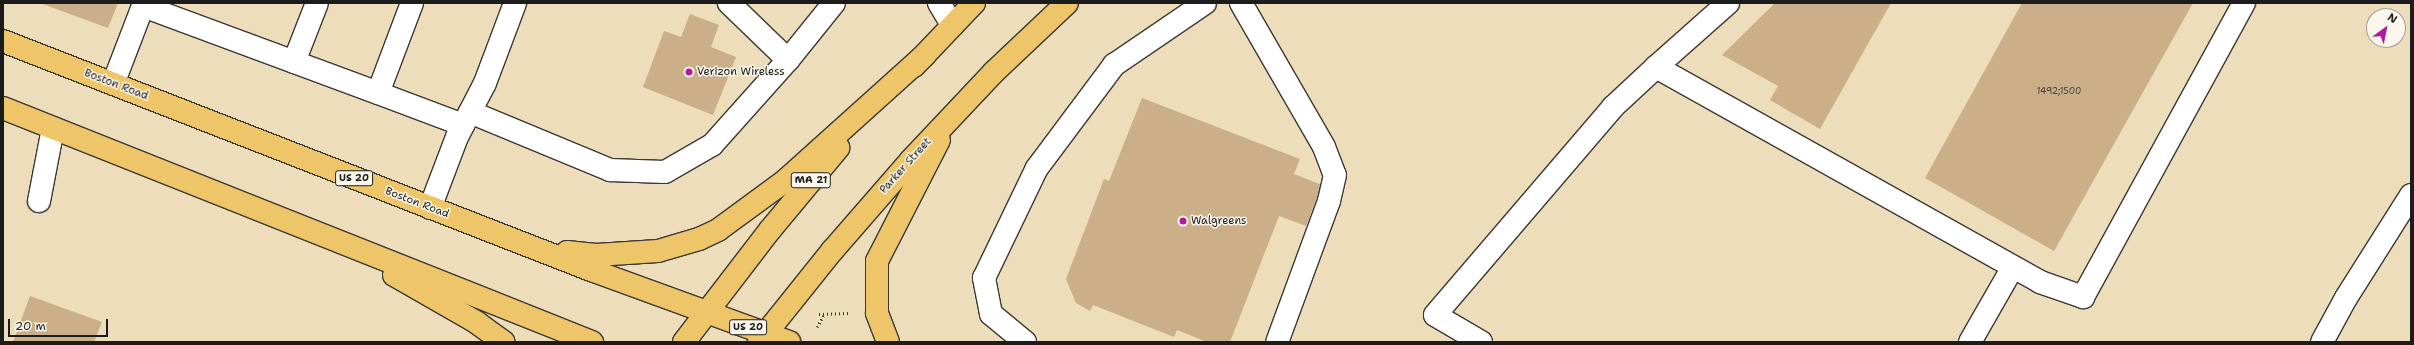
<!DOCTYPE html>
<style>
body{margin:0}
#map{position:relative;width:2414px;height:345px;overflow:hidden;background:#edddba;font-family:"Shantell Sans",sans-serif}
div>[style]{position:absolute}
.building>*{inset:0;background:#cbaf89}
.path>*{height:2.5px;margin-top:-1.25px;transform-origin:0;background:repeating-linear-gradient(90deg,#3b3934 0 1px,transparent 0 4px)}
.roads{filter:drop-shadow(1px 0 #3b3934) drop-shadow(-1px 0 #3b3934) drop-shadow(0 1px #3b3934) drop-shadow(0 -1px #3b3934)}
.minor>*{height:22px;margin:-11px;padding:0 11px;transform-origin:11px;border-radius:11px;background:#fff}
.major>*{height:22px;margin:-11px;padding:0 11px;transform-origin:11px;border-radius:11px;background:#eec569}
.dots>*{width:11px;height:11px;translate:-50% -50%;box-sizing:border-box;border:2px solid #fbf7ec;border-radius:50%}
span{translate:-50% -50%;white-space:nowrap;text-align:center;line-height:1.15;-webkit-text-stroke:3px #fbf7ec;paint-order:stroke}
.number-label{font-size:9px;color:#484137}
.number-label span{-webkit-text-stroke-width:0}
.shield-label span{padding:1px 3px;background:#fbf7ec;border:1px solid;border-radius:3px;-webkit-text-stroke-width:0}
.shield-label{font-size:10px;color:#1c1c1c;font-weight:700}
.poi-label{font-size:11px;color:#1c1c1c}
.left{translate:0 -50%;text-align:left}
.street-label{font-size:11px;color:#1c1c1c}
.frame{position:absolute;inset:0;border:4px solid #1c1c1c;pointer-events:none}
.north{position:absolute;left:2366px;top:8px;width:40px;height:40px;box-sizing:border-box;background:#fbf7ec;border:1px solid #a29f99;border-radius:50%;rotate:33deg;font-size:11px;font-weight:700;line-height:16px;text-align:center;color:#1c1c1c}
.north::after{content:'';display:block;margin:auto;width:14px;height:18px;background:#b5179e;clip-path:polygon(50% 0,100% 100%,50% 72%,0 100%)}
.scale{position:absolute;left:8px;top:319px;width:100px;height:18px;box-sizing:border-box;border:2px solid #1c1c1c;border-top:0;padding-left:5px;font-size:12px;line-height:14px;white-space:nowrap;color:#1c1c1c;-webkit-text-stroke:3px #fbf7ec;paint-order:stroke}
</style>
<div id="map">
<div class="building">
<div style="clip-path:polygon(40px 3px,118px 3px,108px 28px)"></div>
<div style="clip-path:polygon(1775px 3px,1891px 3px,1820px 129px,1770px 100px,1778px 86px,1722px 55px)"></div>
<div style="clip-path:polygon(2022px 3px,2193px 3px,2054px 251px,1925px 178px)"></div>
<div style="clip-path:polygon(690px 14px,719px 25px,711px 47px,736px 57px,713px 115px,643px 87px,664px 31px,681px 37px)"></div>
<div style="clip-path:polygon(1142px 98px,1300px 159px,1294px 174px,1322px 185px,1306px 226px,1279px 216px,1230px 342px,1207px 342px,1177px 330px,1174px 337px,1093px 305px,1090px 311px,1076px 303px,1066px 279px,1104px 179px,1109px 181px)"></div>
<div style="clip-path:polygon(30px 296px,102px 322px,94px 342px,13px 342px)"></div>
</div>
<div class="path">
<div style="left:819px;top:314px;width:31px;rotate:-2deg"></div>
<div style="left:817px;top:327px;width:13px;rotate:-61deg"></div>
</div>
<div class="roads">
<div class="minor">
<div style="left:412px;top:3px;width:96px;rotate:110.7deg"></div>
<div style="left:378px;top:93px;width:91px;rotate:20.6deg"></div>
<div style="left:729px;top:3px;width:82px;rotate:44deg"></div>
<div style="left:939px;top:3px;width:26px;rotate:59deg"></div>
<div style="left:1241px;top:3px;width:166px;rotate:60deg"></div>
<div style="left:1324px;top:147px;width:30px;rotate:69deg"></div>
<div style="left:1335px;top:175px;width:27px;rotate:103deg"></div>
<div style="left:1329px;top:201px;width:150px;rotate:110.2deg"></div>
<div style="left:1728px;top:3px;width:96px;rotate:138.4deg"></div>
<div style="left:1656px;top:67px;width:440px;rotate:29.2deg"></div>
<div style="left:2040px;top:282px;width:46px;rotate:19.2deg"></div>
<div style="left:2083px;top:297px;width:335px;rotate:-61.3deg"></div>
<div style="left:294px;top:62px;width:63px;rotate:-68.7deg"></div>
<div style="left:113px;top:84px;width:84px;rotate:-69deg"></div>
<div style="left:143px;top:6px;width:251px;rotate:20.3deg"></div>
<div style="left:470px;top:112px;width:152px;rotate:22.5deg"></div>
<div style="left:610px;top:170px;width:55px;rotate:2.1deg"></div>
<div style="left:665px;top:172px;width:54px;rotate:-29.9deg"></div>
<div style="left:712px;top:145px;width:114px;rotate:-48.2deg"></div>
<div style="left:788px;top:60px;width:73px;rotate:-51.1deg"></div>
<div style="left:39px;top:201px;width:74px;rotate:-79.1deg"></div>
<div style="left:430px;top:208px;width:76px;rotate:-69.2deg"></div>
<div style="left:457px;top:137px;width:61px;rotate:-62.6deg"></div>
<div style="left:485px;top:83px;width:85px;rotate:-69.4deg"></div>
<div style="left:1025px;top:342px;width:44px;rotate:-140.5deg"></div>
<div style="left:991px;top:314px;width:37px;rotate:-101deg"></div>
<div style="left:984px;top:278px;width:122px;rotate:-64.3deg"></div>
<div style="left:1037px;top:168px;width:129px;rotate:-53.2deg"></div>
<div style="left:1114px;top:65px;width:110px;rotate:-34.3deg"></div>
<div style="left:1481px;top:342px;width:53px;rotate:-149.6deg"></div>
<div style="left:1435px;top:315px;width:274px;rotate:-49.4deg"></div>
<div style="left:1613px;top:107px;width:59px;rotate:-42.9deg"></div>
<div style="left:1970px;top:342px;width:86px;rotate:-60.2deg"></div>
<div style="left:2322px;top:342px;width:50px;rotate:-61.4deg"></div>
<div style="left:2346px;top:298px;width:122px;rotate:-57.7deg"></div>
</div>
<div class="major">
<div style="left:3px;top:41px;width:631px;rotate:21.28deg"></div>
<div style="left:591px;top:270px;width:211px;rotate:20deg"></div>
<div style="left:914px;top:66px;width:87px;rotate:-46.4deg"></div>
<div style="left:3px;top:108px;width:634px;rotate:21.67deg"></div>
<div style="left:567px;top:252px;width:29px;rotate:6deg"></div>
<div style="left:596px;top:255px;width:62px;rotate:-3.7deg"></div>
<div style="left:658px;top:251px;width:43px;rotate:-16.3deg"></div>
<div style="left:699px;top:239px;width:21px;rotate:-25deg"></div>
<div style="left:718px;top:230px;width:84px;rotate:-36.3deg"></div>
<div style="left:786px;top:180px;width:187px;rotate:-42deg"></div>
<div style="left:394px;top:275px;width:95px;rotate:29.8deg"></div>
<div style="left:476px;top:322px;width:34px;rotate:36deg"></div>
<div style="left:684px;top:342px;width:141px;rotate:-52.5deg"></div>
<div style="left:770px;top:230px;width:107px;rotate:-50.3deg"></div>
<div style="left:759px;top:342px;width:117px;rotate:-51.3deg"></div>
<div style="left:832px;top:251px;width:121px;rotate:-49deg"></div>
<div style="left:911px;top:160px;width:121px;rotate:-46.7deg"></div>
<div style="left:994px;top:72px;width:100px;rotate:-43.4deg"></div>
<div style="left:888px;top:342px;width:31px;rotate:-111deg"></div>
<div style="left:877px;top:313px;width:52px;rotate:-90deg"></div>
<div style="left:877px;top:261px;width:136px;rotate:-62.9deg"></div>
</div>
</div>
<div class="dots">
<div style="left:689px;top:72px;background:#b5179e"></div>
<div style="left:1183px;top:221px;background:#b5179e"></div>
</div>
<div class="number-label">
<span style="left:2059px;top:91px">1492;1500</span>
</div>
<div class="shield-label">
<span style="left:354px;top:178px">US 20</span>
<span style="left:811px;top:180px">MA 21</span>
<span style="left:748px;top:327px">US 20</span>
</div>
<div class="poi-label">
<span class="left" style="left:697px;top:72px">Verizon Wireless</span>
<span class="left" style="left:1191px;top:221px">Walgreens</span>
</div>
<div class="street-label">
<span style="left:116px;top:85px;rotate:21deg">Boston Road</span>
<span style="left:906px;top:166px;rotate:-48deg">Parker Street</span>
<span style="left:417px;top:203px;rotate:21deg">Boston Road</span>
</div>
<div class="frame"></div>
<div class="north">N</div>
<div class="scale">20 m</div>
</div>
